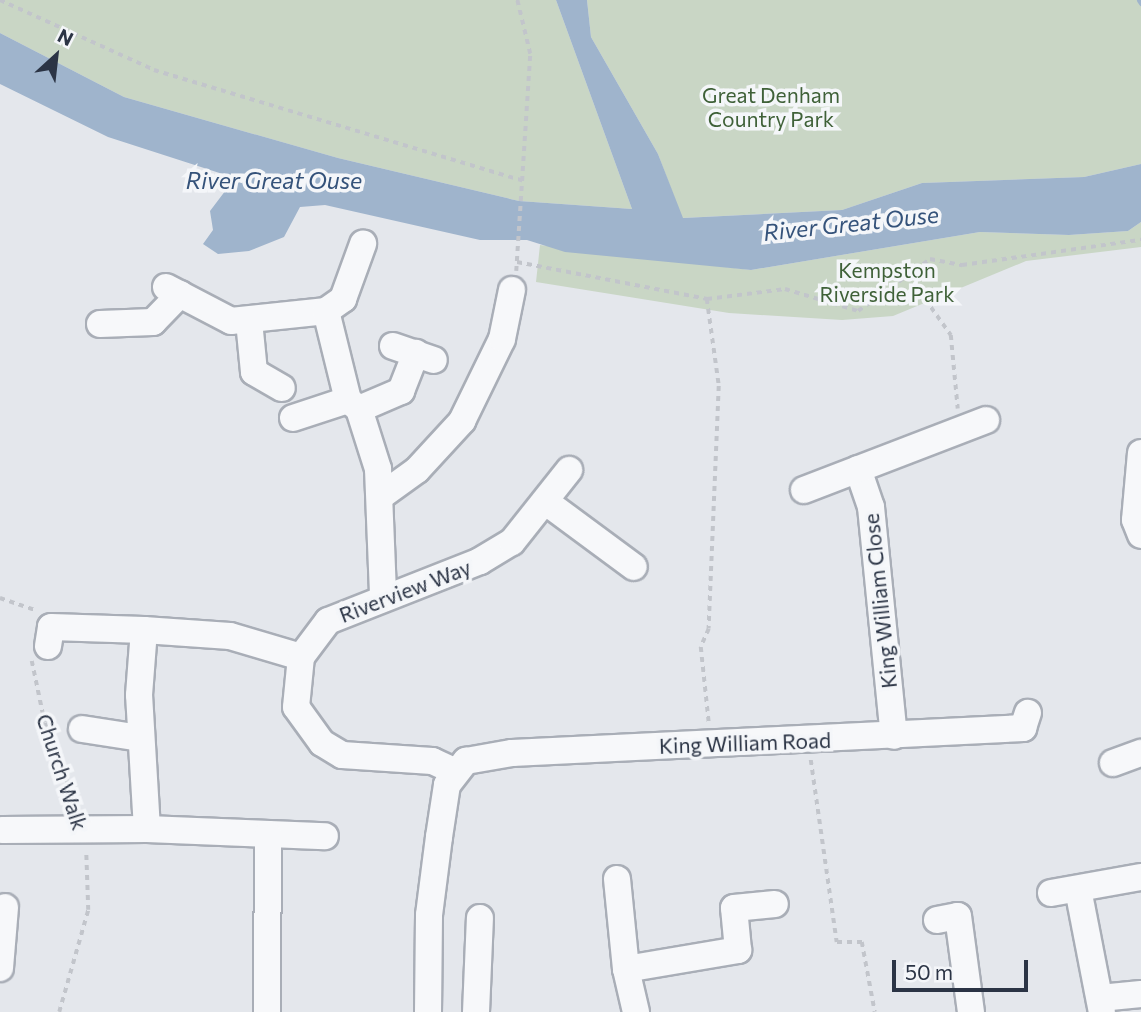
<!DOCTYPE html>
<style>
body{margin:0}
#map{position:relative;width:1141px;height:1012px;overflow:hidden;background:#e4e7ec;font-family:Commissioner,sans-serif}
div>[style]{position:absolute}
.green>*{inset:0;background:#c9d6c5}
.water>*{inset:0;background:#9fb4cc}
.stream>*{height:5px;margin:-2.5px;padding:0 2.5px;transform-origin:2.5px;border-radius:2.5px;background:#9fb4cc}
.path>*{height:3.5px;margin-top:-1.75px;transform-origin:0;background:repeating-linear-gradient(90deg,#c2c5cb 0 5px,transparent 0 10px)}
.roads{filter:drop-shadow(2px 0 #a9aeb7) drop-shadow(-2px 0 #a9aeb7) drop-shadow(0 2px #a9aeb7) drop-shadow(0 -2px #a9aeb7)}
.minor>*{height:26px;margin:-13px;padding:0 13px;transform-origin:13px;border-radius:13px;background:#f7f8fa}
span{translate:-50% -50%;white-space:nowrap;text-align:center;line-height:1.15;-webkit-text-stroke:7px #f4f6f9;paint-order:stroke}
.park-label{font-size:21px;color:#3f6138}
.street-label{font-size:21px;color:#2b3445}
.water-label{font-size:23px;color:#34527a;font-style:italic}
.north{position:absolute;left:21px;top:21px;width:70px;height:70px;-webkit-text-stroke:5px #f4f6f9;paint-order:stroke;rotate:27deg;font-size:19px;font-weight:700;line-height:28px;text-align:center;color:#2b3445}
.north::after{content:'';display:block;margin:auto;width:24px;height:32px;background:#2b3445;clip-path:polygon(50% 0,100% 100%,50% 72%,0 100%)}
.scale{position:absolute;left:892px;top:960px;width:136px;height:32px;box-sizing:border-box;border:4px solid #2b3445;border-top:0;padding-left:9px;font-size:21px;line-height:24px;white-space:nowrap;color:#2b3445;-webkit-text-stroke:5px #f4f6f9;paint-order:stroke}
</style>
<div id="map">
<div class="green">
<div style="clip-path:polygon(0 0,556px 0,632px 209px,519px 201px,338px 158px,124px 97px,0 33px)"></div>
<div style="clip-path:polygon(587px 0,1141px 0,1141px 164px,1084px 177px,922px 183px,842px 210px,682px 218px,658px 154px,591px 37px)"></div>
<div style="clip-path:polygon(1141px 222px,1141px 247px,1026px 261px,893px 316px,842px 320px,729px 313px,536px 282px,540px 245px,751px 270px,980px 232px,1069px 235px,1128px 231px)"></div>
</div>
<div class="water">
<div style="clip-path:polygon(556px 0,587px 0,591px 37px,658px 154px,683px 218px,842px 210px,922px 183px,1084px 177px,1141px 164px,1141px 222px,1128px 231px,1069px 235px,980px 232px,751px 270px,565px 252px,527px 240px,480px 240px,325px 205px,300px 207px,284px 237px,249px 251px,218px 254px,203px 244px,213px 230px,210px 211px,235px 178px,108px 137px,0 84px,0 33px,124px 97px,338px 158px,519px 201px,632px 209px)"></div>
</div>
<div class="stream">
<div style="left:1139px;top:0;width:4px;rotate:56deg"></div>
</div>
<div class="path">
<div style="left:0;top:0;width:169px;rotate:24.4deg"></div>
<div style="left:154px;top:70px;width:387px;rotate:16.7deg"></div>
<div style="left:517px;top:262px;width:194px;rotate:11deg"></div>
<div style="left:707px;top:299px;width:79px;rotate:-7.3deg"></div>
<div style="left:785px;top:289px;width:76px;rotate:16.8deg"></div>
<div style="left:858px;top:311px;width:89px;rotate:-35.8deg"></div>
<div style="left:930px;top:259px;width:33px;rotate:11deg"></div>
<div style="left:962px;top:265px;width:181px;rotate:-8deg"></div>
<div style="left:516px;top:271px;width:217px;rotate:-86.3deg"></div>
<div style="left:530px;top:54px;width:56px;rotate:-103.5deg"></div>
<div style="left:908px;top:275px;width:74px;rotate:54.4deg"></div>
<div style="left:951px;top:335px;width:74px;rotate:84.6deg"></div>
<div style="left:707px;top:299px;width:88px;rotate:82.1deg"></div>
<div style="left:719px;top:386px;width:243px;rotate:92.4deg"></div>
<div style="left:709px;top:629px;width:20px;rotate:114deg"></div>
<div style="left:701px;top:647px;width:76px;rotate:84deg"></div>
<div style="left:0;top:598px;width:39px;rotate:19deg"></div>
<div style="left:32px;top:661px;width:63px;rotate:78.2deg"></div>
<div style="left:45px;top:723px;width:93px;rotate:69.2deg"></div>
<div style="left:811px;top:760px;width:184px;rotate:81.9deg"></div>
<div style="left:837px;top:942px;width:25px"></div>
<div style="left:862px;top:942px;width:71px;rotate:79.5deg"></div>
<div style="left:59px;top:1012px;width:106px;rotate:-74.1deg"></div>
<div style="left:88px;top:910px;width:58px;rotate:-92deg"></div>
</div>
<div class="roads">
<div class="minor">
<div style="left:166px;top:287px;width:73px;rotate:27.6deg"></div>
<div style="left:231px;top:321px;width:96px;rotate:-6deg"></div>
<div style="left:326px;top:311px;width:92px;rotate:76.1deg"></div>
<div style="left:348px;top:400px;width:14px;rotate:39deg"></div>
<div style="left:359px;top:409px;width:63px;rotate:72.4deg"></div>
<div style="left:378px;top:469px;width:126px;rotate:87.7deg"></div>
<div style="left:326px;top:311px;width:21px;rotate:-35deg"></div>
<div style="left:343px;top:299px;width:59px;rotate:-70deg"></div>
<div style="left:249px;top:321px;width:51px;rotate:84.4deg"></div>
<div style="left:254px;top:372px;width:32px;rotate:30deg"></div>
<div style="left:100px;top:324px;width:53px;rotate:-2.2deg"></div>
<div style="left:153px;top:322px;width:39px;rotate:-46deg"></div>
<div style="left:393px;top:346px;width:43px;rotate:18.9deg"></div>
<div style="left:359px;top:409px;width:46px;rotate:-23.2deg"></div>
<div style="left:401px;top:391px;width:41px;rotate:-68.5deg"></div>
<div style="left:293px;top:418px;width:58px;rotate:-18.1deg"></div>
<div style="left:1141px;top:453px;width:67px;rotate:95.1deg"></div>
<div style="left:1135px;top:520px;width:16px;rotate:68deg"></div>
<div style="left:858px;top:469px;width:40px;rotate:71.1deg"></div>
<div style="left:871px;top:507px;width:230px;rotate:84.3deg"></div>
<div style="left:804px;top:490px;width:195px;rotate:-21deg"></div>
<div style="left:381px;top:496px;width:44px;rotate:-35.8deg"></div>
<div style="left:417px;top:470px;width:67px;rotate:-47.4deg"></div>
<div style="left:462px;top:421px;width:91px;rotate:-64deg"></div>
<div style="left:502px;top:339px;width:50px;rotate:-78.5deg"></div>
<div style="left:546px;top:502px;width:109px;rotate:36.5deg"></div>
<div style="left:48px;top:646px;width:19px;rotate:-81deg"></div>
<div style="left:51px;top:627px;width:93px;rotate:1.8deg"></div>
<div style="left:144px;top:630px;width:86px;rotate:4deg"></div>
<div style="left:230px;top:636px;width:74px;rotate:16.5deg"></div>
<div style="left:82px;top:729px;width:59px;rotate:8.8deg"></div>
<div style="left:1113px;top:763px;width:30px;rotate:-20deg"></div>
<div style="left:456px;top:772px;width:26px;rotate:-155deg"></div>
<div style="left:432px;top:761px;width:90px;rotate:-176.2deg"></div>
<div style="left:342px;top:755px;width:23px;rotate:-149deg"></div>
<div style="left:322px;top:743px;width:44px;rotate:-125.8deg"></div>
<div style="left:296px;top:707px;width:50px;rotate:-84.3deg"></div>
<div style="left:301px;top:657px;width:45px;rotate:-53.1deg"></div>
<div style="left:328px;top:621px;width:163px;rotate:-21.5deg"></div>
<div style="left:480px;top:561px;width:37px;rotate:-31deg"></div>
<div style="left:512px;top:542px;width:92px;rotate:-51.6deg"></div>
<div style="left:147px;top:829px;width:178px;rotate:2.3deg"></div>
<div style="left:2px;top:830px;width:145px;rotate:-0.4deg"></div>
<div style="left:147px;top:829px;width:134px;rotate:-93.4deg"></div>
<div style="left:139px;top:695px;width:65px;rotate:-85.6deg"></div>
<div style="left:617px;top:879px;width:90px;rotate:84.3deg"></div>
<div style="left:1078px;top:889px;width:125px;rotate:79deg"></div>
<div style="left:1051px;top:893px;width:91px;rotate:-10.1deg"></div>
<div style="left:937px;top:920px;width:21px;rotate:-11deg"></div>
<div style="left:958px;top:916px;width:97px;rotate:82.3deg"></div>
<div style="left:0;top:968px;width:61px;rotate:-85.3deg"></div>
<div style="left:1100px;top:998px;width:41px;rotate:-5.6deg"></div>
<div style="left:267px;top:1012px;width:178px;rotate:-89.7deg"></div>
<div style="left:428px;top:1012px;width:97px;rotate:-89.4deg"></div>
<div style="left:429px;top:915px;width:79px;rotate:-82.7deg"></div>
<div style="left:439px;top:837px;width:53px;rotate:-81.3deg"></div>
<div style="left:447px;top:785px;width:31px;rotate:-52deg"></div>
<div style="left:466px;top:761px;width:47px;rotate:-9.9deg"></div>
<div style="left:512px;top:753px;width:512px;rotate:-2.8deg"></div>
<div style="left:1023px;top:728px;width:16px;rotate:-72deg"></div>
<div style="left:476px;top:1012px;width:94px;rotate:-87.6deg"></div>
<div style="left:636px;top:1012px;width:44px;rotate:-103.1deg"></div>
<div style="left:626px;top:969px;width:114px;rotate:-9.6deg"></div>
<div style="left:738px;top:950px;width:42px;rotate:-95.4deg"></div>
<div style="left:734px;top:908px;width:41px;rotate:-5.6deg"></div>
</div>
</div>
<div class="park-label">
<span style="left:771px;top:107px">Great Denham<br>Country Park</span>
<span style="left:887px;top:282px">Kempston<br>Riverside Park</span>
</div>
<div class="street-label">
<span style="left:405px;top:591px;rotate:-21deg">Riverview Way</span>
<span style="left:880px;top:601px;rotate:-96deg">King William Close</span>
<span style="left:745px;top:743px;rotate:-2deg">King William Road</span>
<span style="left:62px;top:772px;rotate:72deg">Church Walk</span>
</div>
<div class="water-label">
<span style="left:274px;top:180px">River Great Ouse</span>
<span style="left:851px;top:223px;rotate:-6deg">River Great Ouse</span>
</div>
<div class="north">N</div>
<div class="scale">50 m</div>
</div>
